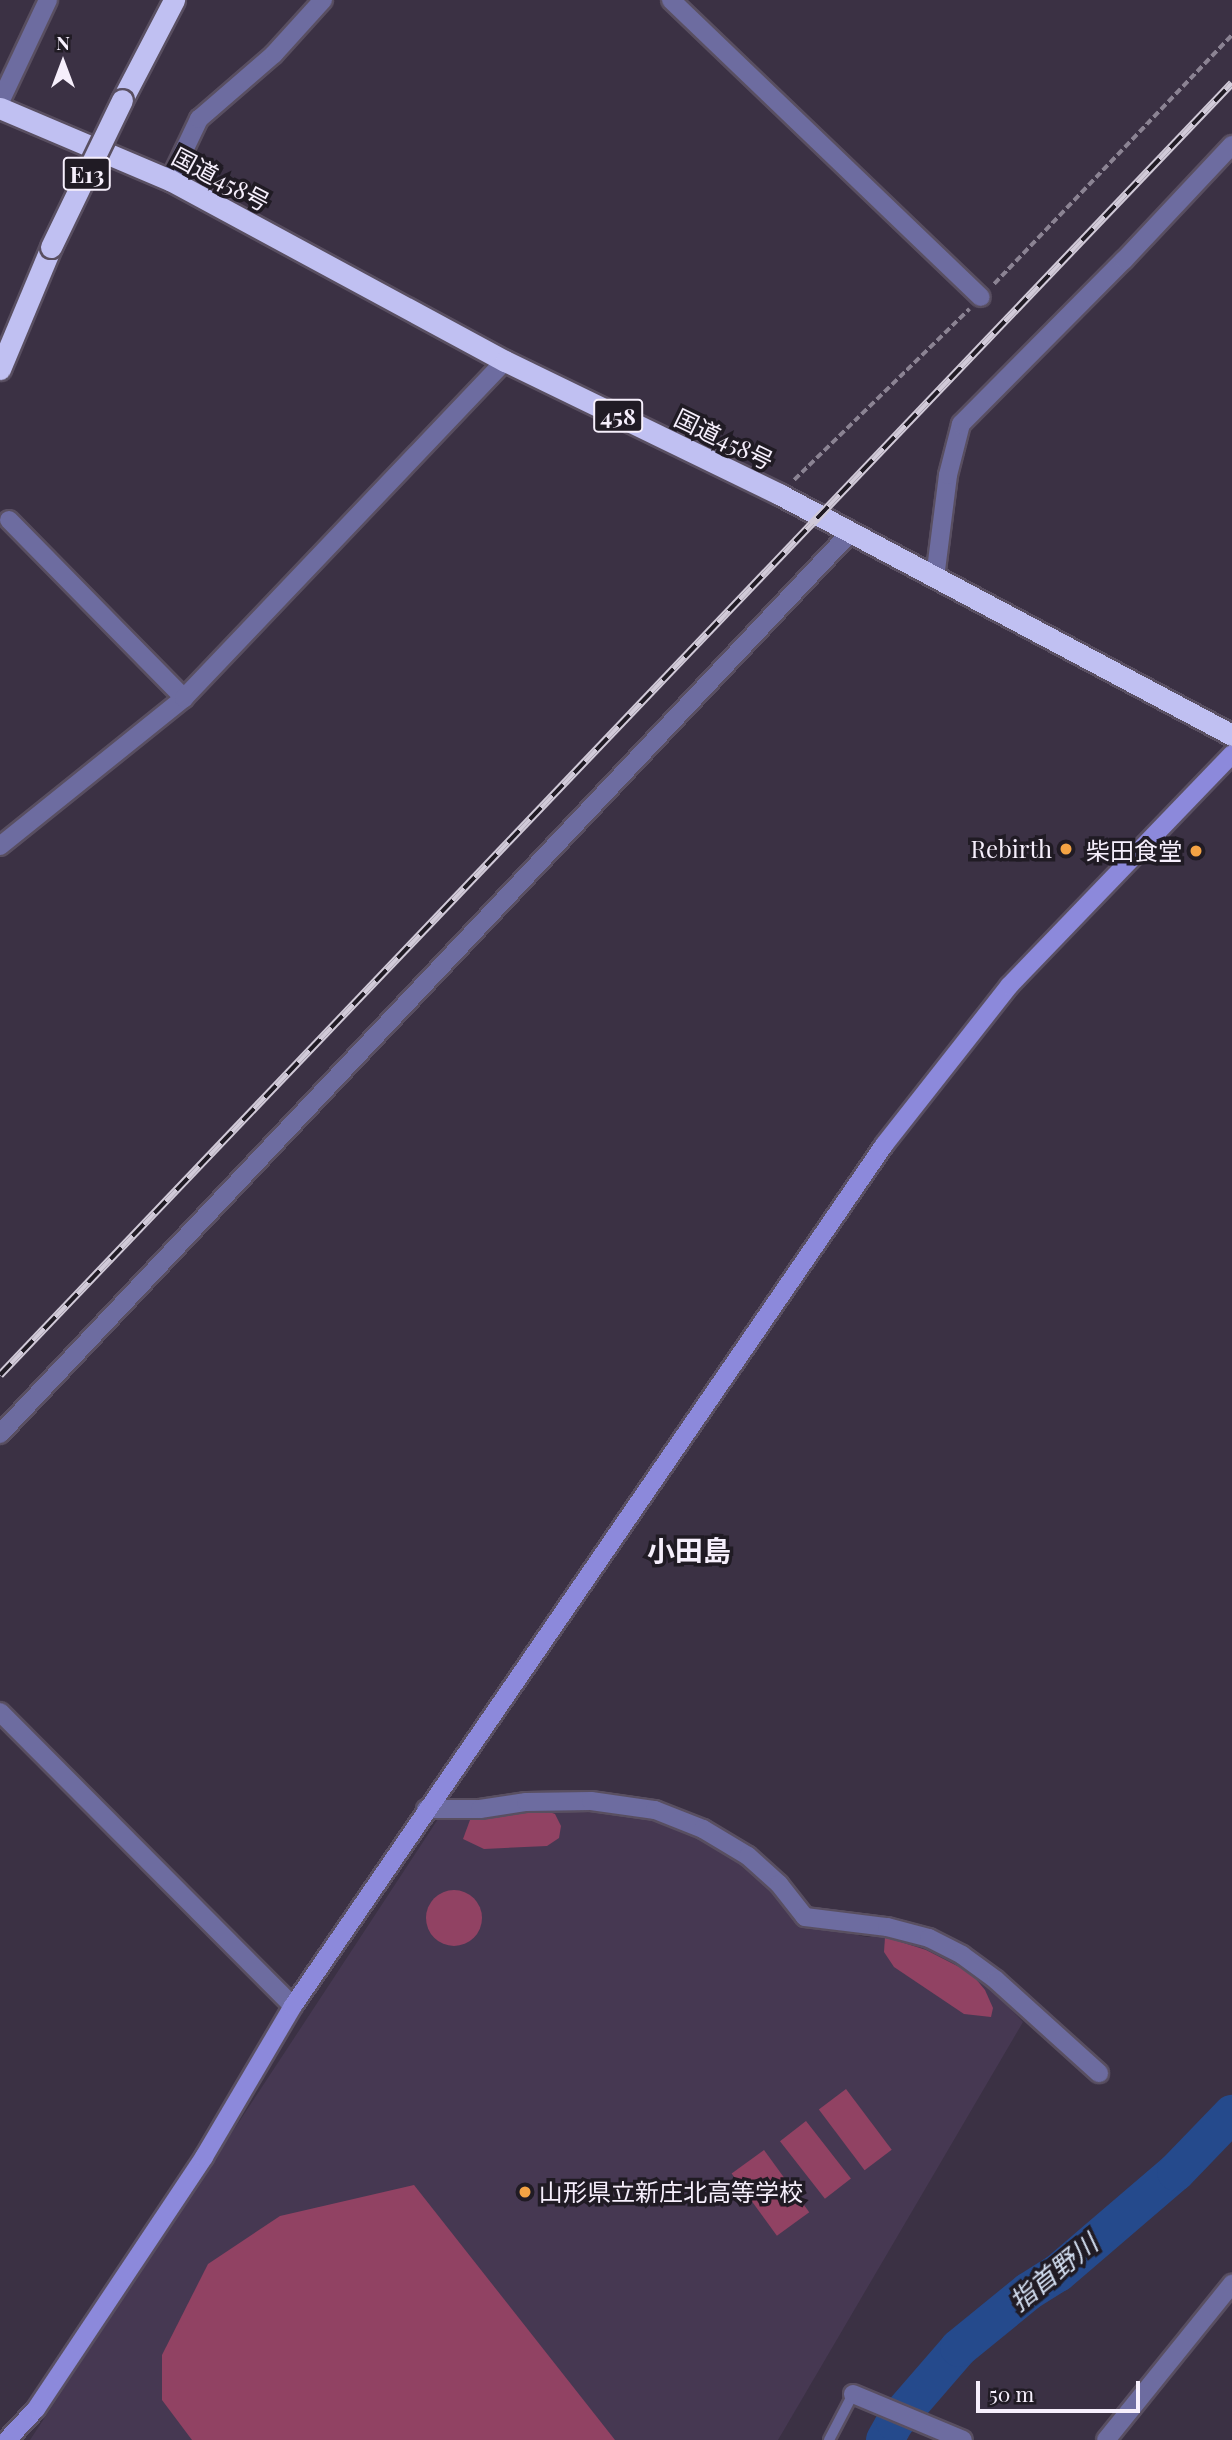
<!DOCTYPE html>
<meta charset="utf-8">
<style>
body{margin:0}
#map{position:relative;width:1232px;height:2440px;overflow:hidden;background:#3b3144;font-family:"Playfair Display","Noto Sans JP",serif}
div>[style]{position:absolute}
.built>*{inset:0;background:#463852}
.green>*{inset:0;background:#914263;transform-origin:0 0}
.round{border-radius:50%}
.river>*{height:38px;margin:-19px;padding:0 19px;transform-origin:19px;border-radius:19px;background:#254a8c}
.path>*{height:3.5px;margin-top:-1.75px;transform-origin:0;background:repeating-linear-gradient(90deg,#8b8393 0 7px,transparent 0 10.5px)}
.roads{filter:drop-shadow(2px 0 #594f61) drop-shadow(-2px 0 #594f61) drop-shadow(0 2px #594f61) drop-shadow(0 -2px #594f61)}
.lane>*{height:10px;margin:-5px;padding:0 5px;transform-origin:5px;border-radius:5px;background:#6d6ca0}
.street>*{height:18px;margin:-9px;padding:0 9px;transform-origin:9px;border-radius:9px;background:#6d6ca0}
.secondary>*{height:18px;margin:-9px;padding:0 9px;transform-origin:9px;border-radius:9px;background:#8c89db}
.highway>*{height:21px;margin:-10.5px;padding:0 10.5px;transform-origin:10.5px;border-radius:10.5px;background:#c0c0f2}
.rail>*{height:8px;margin-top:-4px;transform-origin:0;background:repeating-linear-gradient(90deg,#201b24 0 16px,#d1cad8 0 32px);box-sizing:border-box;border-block:2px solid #d1cad8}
.bridges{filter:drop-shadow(2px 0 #594f61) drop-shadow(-2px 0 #594f61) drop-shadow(0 2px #594f61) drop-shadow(0 -2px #594f61)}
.highway-bridge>*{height:21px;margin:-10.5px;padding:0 10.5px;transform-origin:10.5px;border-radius:10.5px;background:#c0c0f2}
.dots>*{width:19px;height:19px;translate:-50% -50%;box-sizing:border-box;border:4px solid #201b24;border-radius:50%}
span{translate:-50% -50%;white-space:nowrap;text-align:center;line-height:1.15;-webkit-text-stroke:7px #201b24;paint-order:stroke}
.shield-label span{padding:2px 5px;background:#201b24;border:2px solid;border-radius:5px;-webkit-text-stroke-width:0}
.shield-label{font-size:23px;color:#f6effc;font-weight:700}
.street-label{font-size:24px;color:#f6effc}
.poi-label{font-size:24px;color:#f6effc}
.right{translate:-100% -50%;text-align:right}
.left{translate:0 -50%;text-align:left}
.water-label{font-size:26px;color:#d4e0f3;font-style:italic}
.quarter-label{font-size:28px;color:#f6effc;font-weight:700}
.north{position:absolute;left:28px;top:28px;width:70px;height:70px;-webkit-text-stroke:5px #201b24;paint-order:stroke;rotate:0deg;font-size:19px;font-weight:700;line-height:28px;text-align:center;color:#f6effc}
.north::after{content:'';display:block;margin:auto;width:24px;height:32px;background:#f6effc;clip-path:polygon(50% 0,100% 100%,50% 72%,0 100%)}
.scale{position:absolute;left:976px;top:2381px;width:164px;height:32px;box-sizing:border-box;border:4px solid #f6effc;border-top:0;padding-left:9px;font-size:21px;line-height:24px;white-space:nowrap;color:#f6effc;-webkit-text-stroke:5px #201b24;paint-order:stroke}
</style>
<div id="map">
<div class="built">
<div style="clip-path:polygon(544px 1806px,652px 1814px,741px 1857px,803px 1922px,866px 1937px,891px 1935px,945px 1955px,977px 1974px,1023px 2022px,778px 2440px,30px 2440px,442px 1813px)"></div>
</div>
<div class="green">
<div style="clip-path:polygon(544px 1810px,555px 1814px,561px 1826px,559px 1838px,547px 1846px,484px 1849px,463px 1839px,470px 1820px)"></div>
<div class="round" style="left:426px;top:1890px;width:56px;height:56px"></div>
<div style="clip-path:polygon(885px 1937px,926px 1950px,971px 1973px,985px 1990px,993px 2008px,991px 2017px,964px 2014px,894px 1967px,884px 1952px)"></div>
<div style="left:846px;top:2089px;width:76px;height:34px;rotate:53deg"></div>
<div style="left:806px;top:2121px;width:73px;height:33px;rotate:52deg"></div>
<div style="left:764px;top:2150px;width:77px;height:40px;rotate:54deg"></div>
<div style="clip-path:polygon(414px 2185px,615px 2440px,192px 2440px,162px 2400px,162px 2355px,208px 2264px,280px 2216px)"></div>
</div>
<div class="river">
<div style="left:885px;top:2440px;width:21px;rotate:-61deg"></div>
<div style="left:895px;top:2422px;width:98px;rotate:-49.1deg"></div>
<div style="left:959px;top:2348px;width:90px;rotate:-39.2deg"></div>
<div style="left:1029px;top:2291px;width:34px;rotate:-32deg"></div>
<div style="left:1058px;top:2273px;width:155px;rotate:-40.6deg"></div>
<div style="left:1176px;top:2172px;width:81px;rotate:-46deg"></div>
</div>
<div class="path">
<div style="left:994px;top:284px;width:344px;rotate:-46.3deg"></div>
<div style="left:794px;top:480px;width:245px;rotate:-44.3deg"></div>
</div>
<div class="roads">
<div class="lane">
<div style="left:829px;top:2440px;width:52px;rotate:-62.4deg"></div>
</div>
<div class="street">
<div style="left:671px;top:0;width:429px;rotate:43.8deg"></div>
<div style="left:0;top:102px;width:113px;rotate:-64.8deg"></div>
<div style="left:170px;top:180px;width:68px;rotate:-64.6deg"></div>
<div style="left:199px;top:119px;width:99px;rotate:-40.9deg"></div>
<div style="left:274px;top:54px;width:73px;rotate:-47.8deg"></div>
<div style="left:9px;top:520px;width:250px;rotate:45.5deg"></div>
<div style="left:935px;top:578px;width:104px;rotate:-82.8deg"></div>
<div style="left:948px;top:475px;width:53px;rotate:-75.7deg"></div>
<div style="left:961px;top:424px;width:231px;rotate:-45.2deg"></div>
<div style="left:1124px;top:260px;width:158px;rotate:-46.8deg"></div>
<div style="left:0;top:846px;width:236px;rotate:-38.8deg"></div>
<div style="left:184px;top:698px;width:465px;rotate:-46.4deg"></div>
<div style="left:0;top:1434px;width:1239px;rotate:-46.67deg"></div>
<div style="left:0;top:1712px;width:415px;rotate:45.1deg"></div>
<div style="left:426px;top:1809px;width:54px"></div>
<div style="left:480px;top:1809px;width:47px;rotate:-8.7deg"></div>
<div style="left:526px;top:1802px;width:65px;rotate:-0.9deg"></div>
<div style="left:591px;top:1801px;width:65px;rotate:8deg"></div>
<div style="left:655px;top:1810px;width:52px;rotate:21.6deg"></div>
<div style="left:703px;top:1829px;width:52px;rotate:31deg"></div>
<div style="left:748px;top:1856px;width:42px;rotate:42.1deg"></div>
<div style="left:779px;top:1884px;width:42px;rotate:51.8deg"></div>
<div style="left:805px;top:1917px;width:83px;rotate:7deg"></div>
<div style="left:887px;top:1927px;width:43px;rotate:14.7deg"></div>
<div style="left:929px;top:1938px;width:37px;rotate:27deg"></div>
<div style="left:962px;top:1955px;width:42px;rotate:36.3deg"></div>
<div style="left:996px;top:1980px;width:139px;rotate:42.1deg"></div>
<div style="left:853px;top:2394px;width:119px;rotate:22.7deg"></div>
<div style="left:1106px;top:2440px;width:201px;rotate:-51.1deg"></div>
</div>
<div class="secondary">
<div style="left:7px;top:2440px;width:42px;rotate:-46.9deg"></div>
<div style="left:36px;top:2409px;width:303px;rotate:-56.3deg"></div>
<div style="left:204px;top:2157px;width:175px;rotate:-59.5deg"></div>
<div style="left:293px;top:2006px;width:1044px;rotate:-55.53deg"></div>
<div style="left:884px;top:1145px;width:202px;rotate:-51.8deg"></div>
<div style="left:1009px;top:986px;width:322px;rotate:-46.1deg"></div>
</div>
<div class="highway">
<div style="left:122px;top:100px;width:113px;rotate:-62.5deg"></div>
<div style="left:0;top:108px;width:185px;rotate:23deg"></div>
<div style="left:170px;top:180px;width:381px;rotate:28.4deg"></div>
<div style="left:505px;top:361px;width:305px;rotate:25.9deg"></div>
<div style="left:779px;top:494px;width:513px;rotate:28.01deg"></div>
<div style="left:0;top:369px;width:132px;rotate:-67.3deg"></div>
</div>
</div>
<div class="rail">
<div style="left:0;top:1375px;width:1785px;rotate:-46.36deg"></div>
</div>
<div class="bridges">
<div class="highway-bridge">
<div style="left:51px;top:247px;width:163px;rotate:-64.2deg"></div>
</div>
</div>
<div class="dots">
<div style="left:1066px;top:849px;background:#f4a344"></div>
<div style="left:1196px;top:851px;background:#f4a344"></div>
<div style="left:525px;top:2192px;background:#f4a344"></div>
</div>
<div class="shield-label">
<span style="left:87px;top:174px">E13</span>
<span style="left:618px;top:416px">458</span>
</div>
<div class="street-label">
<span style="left:221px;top:179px;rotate:28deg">国道458号</span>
<span style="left:724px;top:439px;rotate:26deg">国道458号</span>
</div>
<div class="poi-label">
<span class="right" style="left:1052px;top:849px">Rebirth</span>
<span class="right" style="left:1182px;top:851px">柴田食堂</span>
<span class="left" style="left:539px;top:2192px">山形県立新庄北高等学校</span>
</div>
<div class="water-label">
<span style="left:1053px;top:2272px;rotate:-39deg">指首野川</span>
</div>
<div class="quarter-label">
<span style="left:689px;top:1550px">小田島</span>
</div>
<div class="north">N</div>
<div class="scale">50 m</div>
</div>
